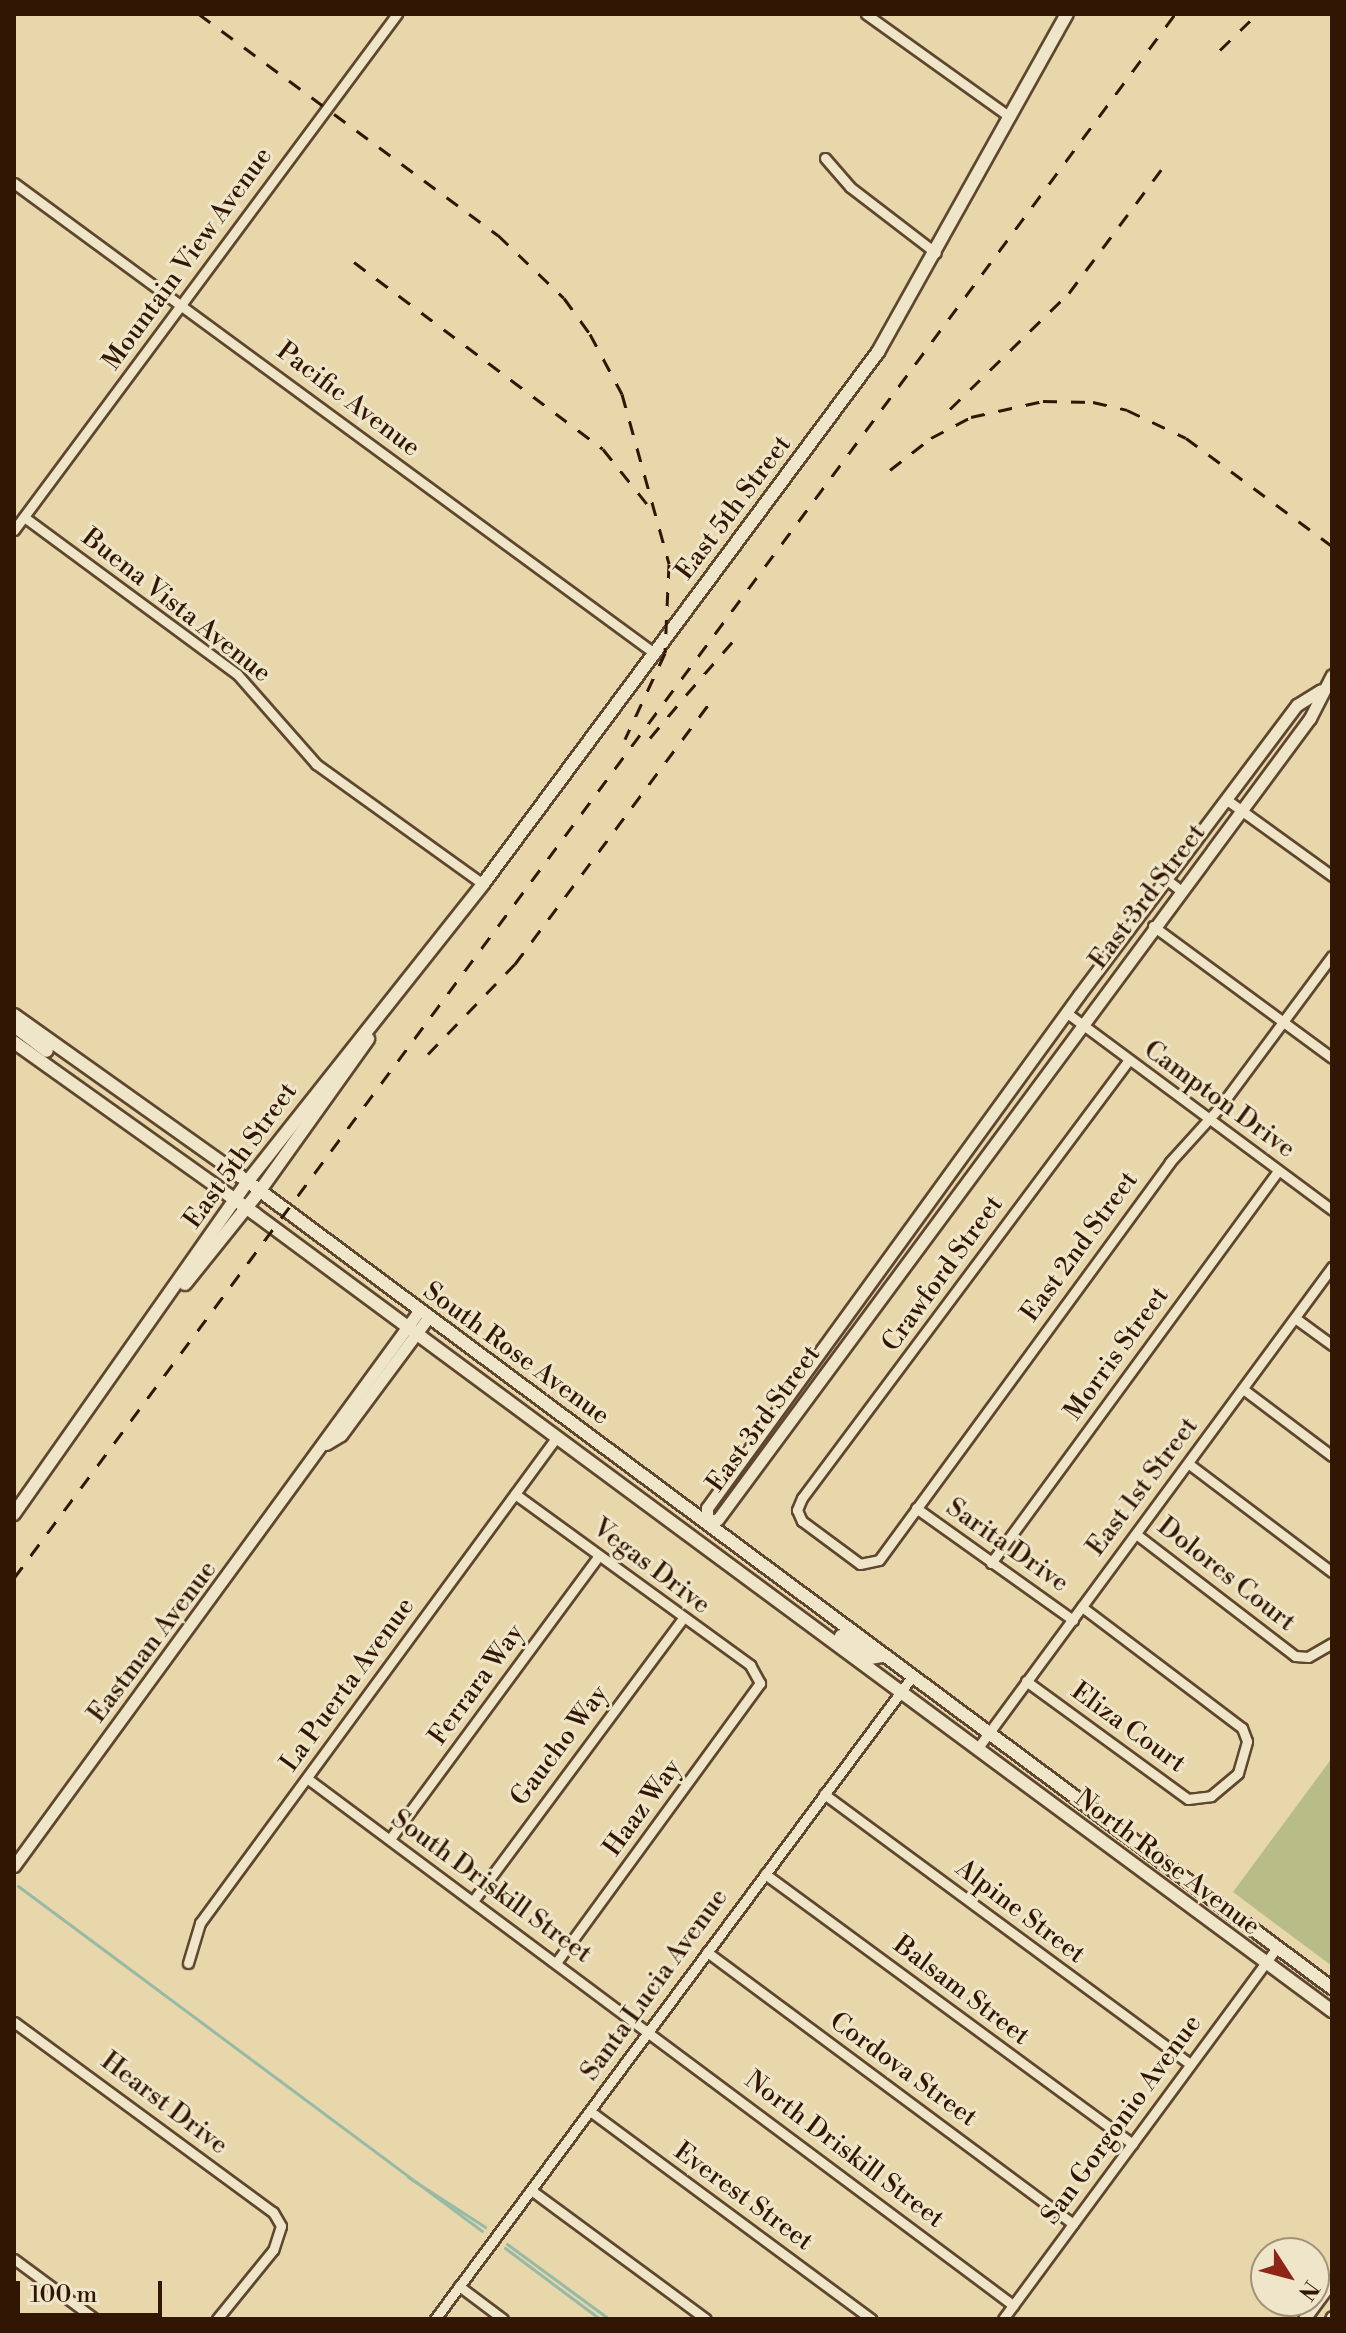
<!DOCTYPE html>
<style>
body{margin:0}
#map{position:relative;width:1346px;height:2333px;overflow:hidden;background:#e7d7ab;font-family:"Libre Bodoni",serif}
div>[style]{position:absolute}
.green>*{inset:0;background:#b8bd87}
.stream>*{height:3px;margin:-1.5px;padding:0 1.5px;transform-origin:1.5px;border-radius:1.5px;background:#97baa6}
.roads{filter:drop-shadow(2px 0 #5f462e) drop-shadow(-2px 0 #5f462e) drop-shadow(0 2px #5f462e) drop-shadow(0 -2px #5f462e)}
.minor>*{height:9px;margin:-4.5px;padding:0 4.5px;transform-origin:4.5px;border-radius:4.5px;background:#efe5c8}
.tertiary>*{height:11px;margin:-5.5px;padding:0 5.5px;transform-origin:5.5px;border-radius:5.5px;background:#efe5c8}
.secondary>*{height:12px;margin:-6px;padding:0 6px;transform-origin:6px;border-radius:6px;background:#efe5c8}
.rail>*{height:3px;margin-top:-1.5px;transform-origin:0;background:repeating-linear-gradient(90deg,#321604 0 14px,transparent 0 28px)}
span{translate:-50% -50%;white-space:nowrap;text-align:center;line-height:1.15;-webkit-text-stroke:6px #efe5c8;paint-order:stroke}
.street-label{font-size:26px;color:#321604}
.frame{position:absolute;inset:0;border:16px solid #321604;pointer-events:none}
.north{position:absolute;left:1250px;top:2237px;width:80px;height:80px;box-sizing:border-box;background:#efe5c8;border:2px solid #a3927a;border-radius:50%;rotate:126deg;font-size:22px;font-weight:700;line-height:32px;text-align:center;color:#321604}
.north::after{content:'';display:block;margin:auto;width:28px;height:36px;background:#8f2418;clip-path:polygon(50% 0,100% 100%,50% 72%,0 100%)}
.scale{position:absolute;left:16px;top:2281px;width:146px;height:36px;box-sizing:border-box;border:4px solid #321604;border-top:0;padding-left:10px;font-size:24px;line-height:28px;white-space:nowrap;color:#321604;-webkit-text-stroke:6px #efe5c8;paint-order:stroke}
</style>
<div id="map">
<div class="green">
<div style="clip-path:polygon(1332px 1758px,1332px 1966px,1233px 1892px)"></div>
</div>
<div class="stream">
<div style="left:18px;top:1886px;width:578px;rotate:36.63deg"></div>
<div style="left:408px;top:2177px;width:92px;rotate:33deg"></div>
<div style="left:507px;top:2244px;width:127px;rotate:36.3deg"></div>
<div style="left:505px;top:2248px;width:119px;rotate:36.8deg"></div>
</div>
<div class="roads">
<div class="minor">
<div style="left:866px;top:14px;width:177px;rotate:35.6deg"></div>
<div style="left:825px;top:158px;width:38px;rotate:49deg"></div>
<div style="left:850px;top:187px;width:108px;rotate:37.5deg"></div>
<div style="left:14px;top:183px;width:794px;rotate:36.29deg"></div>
<div style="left:24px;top:517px;width:265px;rotate:36.4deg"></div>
<div style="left:237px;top:674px;width:120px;rotate:48.7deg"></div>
<div style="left:316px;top:764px;width:206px;rotate:35.7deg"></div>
<div style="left:14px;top:530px;width:643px;rotate:-53.42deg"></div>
<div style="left:1227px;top:800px;width:130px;rotate:35.9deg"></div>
<div style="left:1166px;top:879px;width:18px;rotate:38deg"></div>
<div style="left:1153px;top:926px;width:222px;rotate:36.4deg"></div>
<div style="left:1067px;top:1013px;width:330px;rotate:36.6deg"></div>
<div style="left:1128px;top:1061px;width:545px;rotate:126.72deg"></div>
<div style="left:802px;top:1498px;width:13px;rotate:113deg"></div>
<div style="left:797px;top:1510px;width:12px;rotate:66deg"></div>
<div style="left:802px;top:1521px;width:72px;rotate:36.6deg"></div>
<div style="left:860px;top:1564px;width:19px;rotate:-12deg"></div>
<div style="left:879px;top:1560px;width:493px;rotate:-53.8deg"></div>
<div style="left:1170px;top:1162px;width:73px;rotate:-47.8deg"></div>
<div style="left:1219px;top:1108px;width:189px;rotate:-53.4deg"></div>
<div style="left:1295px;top:1318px;width:46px;rotate:36.1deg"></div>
<div style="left:1243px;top:1389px;width:111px;rotate:37deg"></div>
<div style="left:1189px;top:1464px;width:179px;rotate:37.1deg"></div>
<div style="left:515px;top:1494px;width:291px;rotate:36deg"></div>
<div style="left:750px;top:1665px;width:21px;rotate:61deg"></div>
<div style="left:760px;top:1683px;width:346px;rotate:126.1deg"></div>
<div style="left:916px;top:1508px;width:193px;rotate:35.5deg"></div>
<div style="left:1136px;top:1534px;width:200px;rotate:37.5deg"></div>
<div style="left:1295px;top:1656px;width:13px;rotate:4deg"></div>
<div style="left:1308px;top:1657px;width:28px;rotate:-30deg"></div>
<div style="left:991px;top:1563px;width:486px;rotate:-53.8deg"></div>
<div style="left:1026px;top:1681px;width:200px;rotate:36.1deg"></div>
<div style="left:1188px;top:1799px;width:23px;rotate:-7deg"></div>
<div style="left:1211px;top:1796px;width:35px;rotate:-40deg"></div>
<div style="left:1238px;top:1773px;width:33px;rotate:-74deg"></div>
<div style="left:1247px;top:1741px;width:14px;rotate:-111deg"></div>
<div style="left:1242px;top:1728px;width:201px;rotate:-142.9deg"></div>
<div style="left:977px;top:1749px;width:599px;rotate:-53.63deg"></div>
<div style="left:308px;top:1779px;width:880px;rotate:36.73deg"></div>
<div style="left:824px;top:1794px;width:455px;rotate:36.4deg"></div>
<div style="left:390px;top:1839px;width:352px;rotate:-53.6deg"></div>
<div style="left:765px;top:1874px;width:456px;rotate:36.3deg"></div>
<div style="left:473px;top:1901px;width:352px;rotate:-53.4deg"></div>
<div style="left:707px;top:1952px;width:456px;rotate:36.6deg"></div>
<div style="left:188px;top:1963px;width:42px;rotate:-73.3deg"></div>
<div style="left:200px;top:1923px;width:602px;rotate:-53.72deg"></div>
<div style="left:14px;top:2022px;width:321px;rotate:36.3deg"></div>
<div style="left:273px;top:2212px;width:16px;rotate:60deg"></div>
<div style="left:281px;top:2226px;width:25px;rotate:108deg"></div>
<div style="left:273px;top:2250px;width:89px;rotate:129.1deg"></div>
<div style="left:590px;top:2111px;width:350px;rotate:36.5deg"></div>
<div style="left:531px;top:2190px;width:217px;rotate:36.4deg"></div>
<div style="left:14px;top:2259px;width:101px;rotate:36.5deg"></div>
<div style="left:459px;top:2286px;width:55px;rotate:36.9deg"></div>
<div style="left:435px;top:2319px;width:798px;rotate:-53.4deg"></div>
<div style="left:1003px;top:2319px;width:462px;rotate:-53.6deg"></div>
</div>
<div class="tertiary">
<div style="left:326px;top:1444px;width:17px;rotate:-31deg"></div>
<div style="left:341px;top:1435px;width:146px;rotate:-53.4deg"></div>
<div style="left:707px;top:1522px;width:11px;rotate:-15deg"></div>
<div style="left:718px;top:1519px;width:996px;rotate:-53.53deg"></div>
<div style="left:1310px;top:718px;width:48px;rotate:-62.9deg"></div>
<div style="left:707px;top:1522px;width:14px;rotate:-90deg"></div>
<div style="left:707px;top:1508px;width:634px;rotate:-54.05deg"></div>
<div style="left:1079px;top:995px;width:363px;rotate:-53.1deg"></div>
<div style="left:1297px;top:705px;width:28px;rotate:-32deg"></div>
<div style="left:14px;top:1866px;width:687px;rotate:-53.88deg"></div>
<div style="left:1304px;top:2319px;width:47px;rotate:-53.6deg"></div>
<div style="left:1331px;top:2319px;width:2px;rotate:-63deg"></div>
</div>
<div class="secondary">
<div style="left:14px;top:1015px;width:257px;rotate:35.4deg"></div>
<div style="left:224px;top:1164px;width:1381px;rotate:36.64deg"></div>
<div style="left:14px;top:1026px;width:41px;rotate:37.1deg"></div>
<div style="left:14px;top:1042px;width:296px;rotate:35.5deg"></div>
<div style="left:255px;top:1214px;width:1340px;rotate:36.5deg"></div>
<div style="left:185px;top:1284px;width:118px;rotate:-51.2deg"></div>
<div style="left:259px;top:1192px;width:188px;rotate:-54.5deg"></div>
<div style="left:14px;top:1514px;width:406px;rotate:-54.9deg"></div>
<div style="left:247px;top:1182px;width:380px;rotate:-51.6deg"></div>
<div style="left:483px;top:884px;width:663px;rotate:-53.41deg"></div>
<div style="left:878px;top:352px;width:387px;rotate:-60.8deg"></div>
<div style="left:841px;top:1636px;width:36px;rotate:37deg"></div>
<div style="left:870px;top:1658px;width:12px;rotate:-9deg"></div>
</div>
</div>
<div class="rail">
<div style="left:199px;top:14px;width:372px;rotate:36.5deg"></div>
<div style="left:498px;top:235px;width:91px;rotate:43.7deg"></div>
<div style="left:564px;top:298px;width:44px;rotate:54.2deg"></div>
<div style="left:590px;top:334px;width:68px;rotate:61.9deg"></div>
<div style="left:622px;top:394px;width:176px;rotate:74.5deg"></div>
<div style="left:669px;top:564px;width:89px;rotate:92.6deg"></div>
<div style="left:665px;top:653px;width:95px;rotate:114.9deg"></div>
<div style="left:1220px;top:50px;width:52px;rotate:-44.2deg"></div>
<div style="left:354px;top:262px;width:311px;rotate:36.9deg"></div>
<div style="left:603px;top:449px;width:70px;rotate:51.3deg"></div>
<div style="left:950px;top:409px;width:166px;rotate:-44.3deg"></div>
<div style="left:1069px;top:293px;width:159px;rotate:-53.2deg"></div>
<div style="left:890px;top:470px;width:52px;rotate:-38deg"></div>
<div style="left:931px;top:438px;width:45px;rotate:-27.7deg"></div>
<div style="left:971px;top:417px;width:74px;rotate:-12.5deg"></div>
<div style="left:1043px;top:401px;width:50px;rotate:1.1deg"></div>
<div style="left:1093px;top:402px;width:35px;rotate:13deg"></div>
<div style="left:1127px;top:410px;width:65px;rotate:25.4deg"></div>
<div style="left:1186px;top:438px;width:182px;rotate:36.5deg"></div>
<div style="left:686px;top:695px;width:82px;rotate:-48.9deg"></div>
<div style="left:650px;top:738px;width:48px;rotate:-50deg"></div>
<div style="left:428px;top:1054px;width:125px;rotate:-46deg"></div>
<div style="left:515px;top:964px;width:333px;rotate:-53.3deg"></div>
<div style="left:14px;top:1578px;width:1948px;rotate:-53.41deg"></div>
</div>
<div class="street-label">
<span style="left:188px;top:259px;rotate:-54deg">Mountain View Avenue</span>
<span style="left:348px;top:400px;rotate:37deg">Pacific Avenue</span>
<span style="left:734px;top:508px;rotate:-53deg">East 5th Street</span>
<span style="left:176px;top:606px;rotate:38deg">Buena Vista Avenue</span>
<span style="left:1148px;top:897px;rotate:-53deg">East 3rd Street</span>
<span style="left:1219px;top:1100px;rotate:36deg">Campton Drive</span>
<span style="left:241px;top:1156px;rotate:-54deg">East 5th Street</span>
<span style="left:1080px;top:1247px;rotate:-54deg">East 2nd Street</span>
<span style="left:943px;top:1274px;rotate:-54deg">Crawford Street</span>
<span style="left:516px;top:1354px;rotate:36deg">South Rose Avenue</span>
<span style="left:1117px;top:1354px;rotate:-54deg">Morris Street</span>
<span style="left:764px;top:1419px;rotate:-54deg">East 3rd Street</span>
<span style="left:1143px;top:1487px;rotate:-53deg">East 1st Street</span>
<span style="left:1007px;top:1546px;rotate:35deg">Sarita Drive</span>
<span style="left:651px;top:1567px;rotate:37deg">Vegas Drive</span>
<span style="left:1226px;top:1575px;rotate:38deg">Dolores Court</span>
<span style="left:153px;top:1642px;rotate:-53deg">Eastman Avenue</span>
<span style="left:348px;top:1685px;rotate:-54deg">La Puerta Avenue</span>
<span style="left:477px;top:1685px;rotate:-54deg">Ferrara Way</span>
<span style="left:1128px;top:1728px;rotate:36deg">Eliza Court</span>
<span style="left:560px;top:1746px;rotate:-53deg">Gaucho Way</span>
<span style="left:643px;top:1808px;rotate:-54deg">Haaz Way</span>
<span style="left:1167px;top:1863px;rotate:37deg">North Rose Avenue</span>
<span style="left:491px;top:1887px;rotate:36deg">South Driskill Street</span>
<span style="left:1020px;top:1912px;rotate:37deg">Alpine Street</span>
<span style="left:655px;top:1985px;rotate:-54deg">Santa Lucia Avenue</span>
<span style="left:961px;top:1991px;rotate:37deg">Balsam Street</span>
<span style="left:903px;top:2070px;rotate:36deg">Cordova Street</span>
<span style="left:164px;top:2104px;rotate:37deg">Hearst Drive</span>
<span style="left:1122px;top:2120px;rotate:-54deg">San Gorgonio Avenue</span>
<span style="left:844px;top:2150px;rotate:37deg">North Driskill Street</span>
<span style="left:743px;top:2197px;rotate:36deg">Everest Street</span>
</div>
<div class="frame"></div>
<div class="north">N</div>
<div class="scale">100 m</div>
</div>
